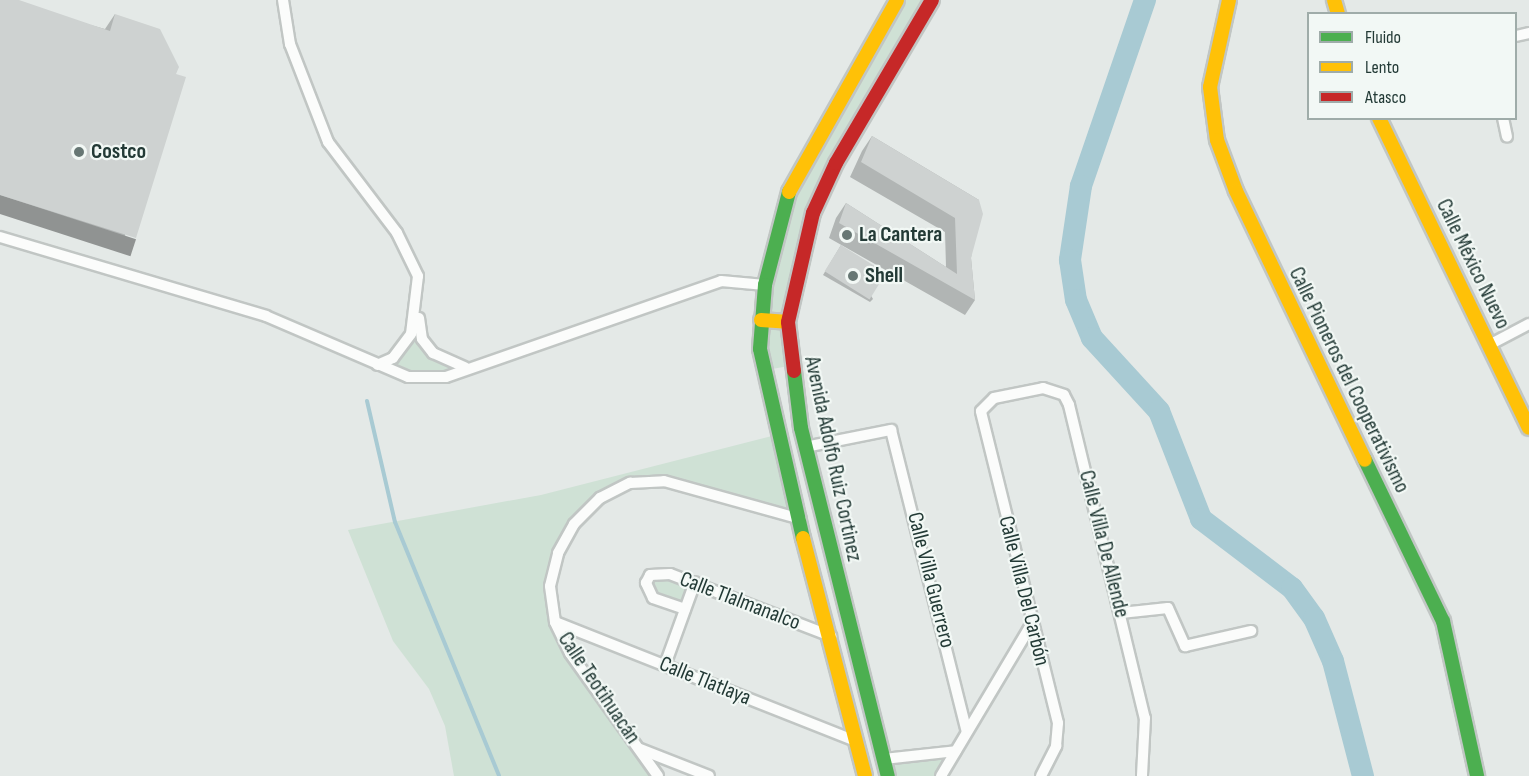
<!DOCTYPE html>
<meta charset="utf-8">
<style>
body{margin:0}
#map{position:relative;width:1529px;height:776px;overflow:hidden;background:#e4e9e7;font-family:"Sofia Sans Condensed",sans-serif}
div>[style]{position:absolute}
.green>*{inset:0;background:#cfe1d5}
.stream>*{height:4px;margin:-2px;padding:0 2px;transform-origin:2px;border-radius:2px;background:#a8cad3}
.river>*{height:22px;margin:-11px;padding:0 11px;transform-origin:11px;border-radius:11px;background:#a8cad3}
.roads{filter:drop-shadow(2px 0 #c1c6c4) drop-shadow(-2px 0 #c1c6c4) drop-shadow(0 2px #c1c6c4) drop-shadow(0 -2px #c1c6c4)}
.street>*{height:10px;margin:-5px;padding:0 5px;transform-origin:5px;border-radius:5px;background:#fbfcfb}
.fast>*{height:14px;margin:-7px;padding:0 7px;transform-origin:7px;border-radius:7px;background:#4caf50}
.slow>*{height:14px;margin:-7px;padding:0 7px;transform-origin:7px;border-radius:7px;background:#ffc107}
.jam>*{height:14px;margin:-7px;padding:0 7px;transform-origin:7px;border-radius:7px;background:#c62828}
.wall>*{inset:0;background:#b1b5b4}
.shaded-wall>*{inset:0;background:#909392;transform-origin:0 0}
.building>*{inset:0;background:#ced2d1;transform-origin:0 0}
.dots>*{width:16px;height:16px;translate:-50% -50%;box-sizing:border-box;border:3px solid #f2f8f5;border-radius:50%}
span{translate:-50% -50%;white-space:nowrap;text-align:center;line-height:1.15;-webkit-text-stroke:4.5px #f2f8f5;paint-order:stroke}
.poi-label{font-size:22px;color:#233a36;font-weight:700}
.left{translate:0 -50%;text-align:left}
.street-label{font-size:22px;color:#233a36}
.legend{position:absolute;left:1307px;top:12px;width:210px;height:108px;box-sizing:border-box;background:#f2f8f5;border:2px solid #9faca9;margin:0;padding:8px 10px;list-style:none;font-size:18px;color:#233a36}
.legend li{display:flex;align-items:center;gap:12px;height:30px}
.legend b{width:30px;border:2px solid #9faca9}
</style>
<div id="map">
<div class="green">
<div style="clip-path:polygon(896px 0,932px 0,813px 213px,789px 366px,761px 371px,776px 229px)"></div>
<div style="clip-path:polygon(413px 328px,428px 347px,465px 367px,446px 377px,388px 371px)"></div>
<div style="clip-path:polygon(776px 435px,801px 519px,690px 487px,630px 483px,600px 498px,574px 524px,550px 586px,555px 622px,658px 776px,454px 776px,445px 726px,429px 689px,393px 641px,348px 530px,541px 495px)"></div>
<div style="clip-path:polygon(650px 575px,695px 582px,685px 609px,653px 598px)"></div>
<div style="clip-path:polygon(956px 751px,941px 776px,888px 776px,884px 759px)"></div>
</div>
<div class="stream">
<div style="left:367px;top:401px;width:124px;rotate:77deg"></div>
<div style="left:395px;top:522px;width:274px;rotate:67.7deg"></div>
</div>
<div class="river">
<div style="left:1145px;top:0;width:197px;rotate:109deg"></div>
<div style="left:1081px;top:186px;width:75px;rotate:98.5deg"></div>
<div style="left:1070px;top:260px;width:40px;rotate:81.5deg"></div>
<div style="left:1076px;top:300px;width:41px;rotate:67.2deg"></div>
<div style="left:1092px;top:338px;width:99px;rotate:47.5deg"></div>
<div style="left:1159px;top:411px;width:116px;rotate:68.7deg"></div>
<div style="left:1201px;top:519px;width:114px;rotate:37.2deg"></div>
<div style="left:1292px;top:588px;width:37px;rotate:54deg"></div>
<div style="left:1314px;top:618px;width:47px;rotate:66.2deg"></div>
<div style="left:1333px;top:661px;width:119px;rotate:75.4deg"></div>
</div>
<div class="roads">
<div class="street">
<div style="left:283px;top:0;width:45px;rotate:81deg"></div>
<div style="left:290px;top:44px;width:105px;rotate:68.8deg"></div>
<div style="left:328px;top:142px;width:114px;rotate:52.8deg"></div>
<div style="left:397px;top:233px;width:48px;rotate:64deg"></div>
<div style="left:418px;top:276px;width:58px;rotate:96.9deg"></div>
<div style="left:411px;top:334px;width:30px;rotate:127deg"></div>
<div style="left:393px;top:358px;width:17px;rotate:156deg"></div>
<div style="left:1516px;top:36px;width:13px;rotate:-13deg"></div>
<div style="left:1503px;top:118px;width:19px;rotate:78deg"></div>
<div style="left:0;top:237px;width:277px;rotate:16.5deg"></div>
<div style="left:266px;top:316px;width:155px;rotate:23.2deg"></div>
<div style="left:408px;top:377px;width:38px"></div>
<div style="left:446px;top:377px;width:291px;rotate:-19.2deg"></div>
<div style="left:721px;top:281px;width:44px;rotate:5.2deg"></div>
<div style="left:419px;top:318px;width:21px;rotate:82deg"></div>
<div style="left:422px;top:339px;width:18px;rotate:52deg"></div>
<div style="left:433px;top:353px;width:35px;rotate:24deg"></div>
<div style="left:1489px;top:345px;width:45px;rotate:-27.7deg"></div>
<div style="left:805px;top:447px;width:88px;rotate:-11.2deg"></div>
<div style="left:891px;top:430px;width:311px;rotate:75.9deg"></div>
<div style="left:685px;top:609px;width:34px;rotate:-161deg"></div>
<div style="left:653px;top:598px;width:17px;rotate:-115deg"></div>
<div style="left:646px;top:583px;width:9px;rotate:-63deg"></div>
<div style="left:650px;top:575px;width:20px;rotate:-3deg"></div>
<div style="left:670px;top:574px;width:173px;rotate:21.1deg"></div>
<div style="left:1121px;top:613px;width:47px;rotate:-6.1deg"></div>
<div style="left:1168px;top:608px;width:42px;rotate:65.9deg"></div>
<div style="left:1185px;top:646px;width:68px;rotate:-12.8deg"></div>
<div style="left:555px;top:622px;width:323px;rotate:21.6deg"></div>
<div style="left:665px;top:665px;width:88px;rotate:-70.1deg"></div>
<div style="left:640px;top:749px;width:74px;rotate:21.4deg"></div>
<div style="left:884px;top:759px;width:72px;rotate:-6.3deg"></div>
<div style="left:658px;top:776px;width:151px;rotate:-125.6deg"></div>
<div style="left:570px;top:653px;width:34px;rotate:-116deg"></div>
<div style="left:555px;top:622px;width:36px;rotate:-98deg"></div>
<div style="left:550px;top:586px;width:34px;rotate:-76deg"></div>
<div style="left:558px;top:553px;width:33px;rotate:-61deg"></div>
<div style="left:574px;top:524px;width:37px;rotate:-45deg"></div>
<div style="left:600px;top:498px;width:34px;rotate:-27deg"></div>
<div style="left:630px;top:483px;width:34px;rotate:-3deg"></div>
<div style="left:664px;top:481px;width:142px;rotate:15.5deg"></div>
<div style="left:941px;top:776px;width:176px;rotate:-59.2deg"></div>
<div style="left:1041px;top:776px;width:34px;rotate:-63deg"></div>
<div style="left:1056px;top:746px;width:23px;rotate:-85deg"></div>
<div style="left:1058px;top:723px;width:321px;rotate:-103.9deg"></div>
<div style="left:981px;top:411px;width:18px;rotate:-45deg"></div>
<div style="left:994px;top:398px;width:50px;rotate:-11.5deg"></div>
<div style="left:1043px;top:388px;width:22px;rotate:18deg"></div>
<div style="left:1064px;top:395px;width:11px;rotate:63deg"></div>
<div style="left:1069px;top:405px;width:322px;rotate:76.4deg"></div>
<div style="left:1145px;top:718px;width:58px;rotate:93deg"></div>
</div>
<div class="fast">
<div style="left:789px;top:192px;width:96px;rotate:104.5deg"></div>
<div style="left:765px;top:285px;width:64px;rotate:94.5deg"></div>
<div style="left:760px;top:349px;width:194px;rotate:77.2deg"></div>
<div style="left:794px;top:371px;width:57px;rotate:83deg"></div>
<div style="left:801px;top:428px;width:359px;rotate:76deg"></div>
<div style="left:1365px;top:460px;width:179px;rotate:64.2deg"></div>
<div style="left:1443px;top:621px;width:159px;rotate:77.6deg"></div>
</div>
<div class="slow">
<div style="left:1229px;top:0;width:89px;rotate:102.3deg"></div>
<div style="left:1210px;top:87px;width:53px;rotate:82.5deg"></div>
<div style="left:1217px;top:140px;width:54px;rotate:69.6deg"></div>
<div style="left:1236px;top:191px;width:298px;rotate:64.4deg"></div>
<div style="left:1334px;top:0;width:15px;rotate:74deg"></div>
<div style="left:1379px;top:118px;width:344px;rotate:64.2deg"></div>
<div style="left:789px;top:192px;width:220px;rotate:-60.6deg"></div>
<div style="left:761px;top:320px;width:27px;rotate:4deg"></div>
<div style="left:803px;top:538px;width:246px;rotate:75.4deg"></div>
</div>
<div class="jam">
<div style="left:794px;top:371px;width:49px;rotate:-97deg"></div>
<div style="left:788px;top:322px;width:112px;rotate:-77.1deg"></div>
<div style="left:813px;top:213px;width:55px;rotate:-65.3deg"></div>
<div style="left:836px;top:163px;width:189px;rotate:-59.5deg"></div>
</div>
</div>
<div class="wall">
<div style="clip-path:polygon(0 0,105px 29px,115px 14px,126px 253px,0 213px)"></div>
<div style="clip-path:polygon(872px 136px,979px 200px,971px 258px,975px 300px,965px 315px,829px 238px,836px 218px,846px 203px,946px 267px,945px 232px,850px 177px,862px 151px)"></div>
<div style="clip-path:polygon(841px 245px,873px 299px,870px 302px,823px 275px)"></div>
</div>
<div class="shaded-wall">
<div style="left:0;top:195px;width:143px;height:18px;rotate:18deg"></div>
</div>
<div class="building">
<div style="clip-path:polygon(0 0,19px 0,110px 31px,115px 14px,160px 29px,179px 67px,176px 74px,186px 77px,136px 238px,0 195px)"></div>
<div style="clip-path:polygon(872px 136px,979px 200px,983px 214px,971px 258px,975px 300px,839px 223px,846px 203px,957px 274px,955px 218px,861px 162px)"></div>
<div style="left:841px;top:245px;width:53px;height:31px;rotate:32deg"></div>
</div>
<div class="dots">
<div style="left:79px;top:152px;background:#677774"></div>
<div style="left:847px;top:235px;background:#677774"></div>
<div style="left:853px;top:276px;background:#677774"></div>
</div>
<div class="poi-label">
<span class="left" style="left:91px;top:152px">Costco</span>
<span class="left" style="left:859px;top:235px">La Cantera</span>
<span class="left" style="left:865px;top:276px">Shell</span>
</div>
<div class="street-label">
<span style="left:1473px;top:264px;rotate:64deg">Calle México Nuevo</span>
<span style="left:1349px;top:380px;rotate:64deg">Calle Pioneros del Cooperativismo</span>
<span style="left:833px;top:459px;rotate:78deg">Avenida Adolfo Ruiz Cortinez</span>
<span style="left:1104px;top:544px;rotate:76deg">Calle Villa De Allende</span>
<span style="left:931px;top:580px;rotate:76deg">Calle Villa Guerrero</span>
<span style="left:1024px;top:591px;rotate:76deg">Calle Villa Del Carbón</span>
<span style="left:740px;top:601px;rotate:21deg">Calle Tlalmanalco</span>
<span style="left:705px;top:681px;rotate:22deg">Calle Tlatlaya</span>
<span style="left:599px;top:688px;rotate:56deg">Calle Teotihuacán</span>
</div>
<ul class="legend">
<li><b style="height:8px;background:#4caf50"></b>Fluido</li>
<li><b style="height:8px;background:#ffc107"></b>Lento</li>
<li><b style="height:8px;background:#c62828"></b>Atasco</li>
</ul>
</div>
